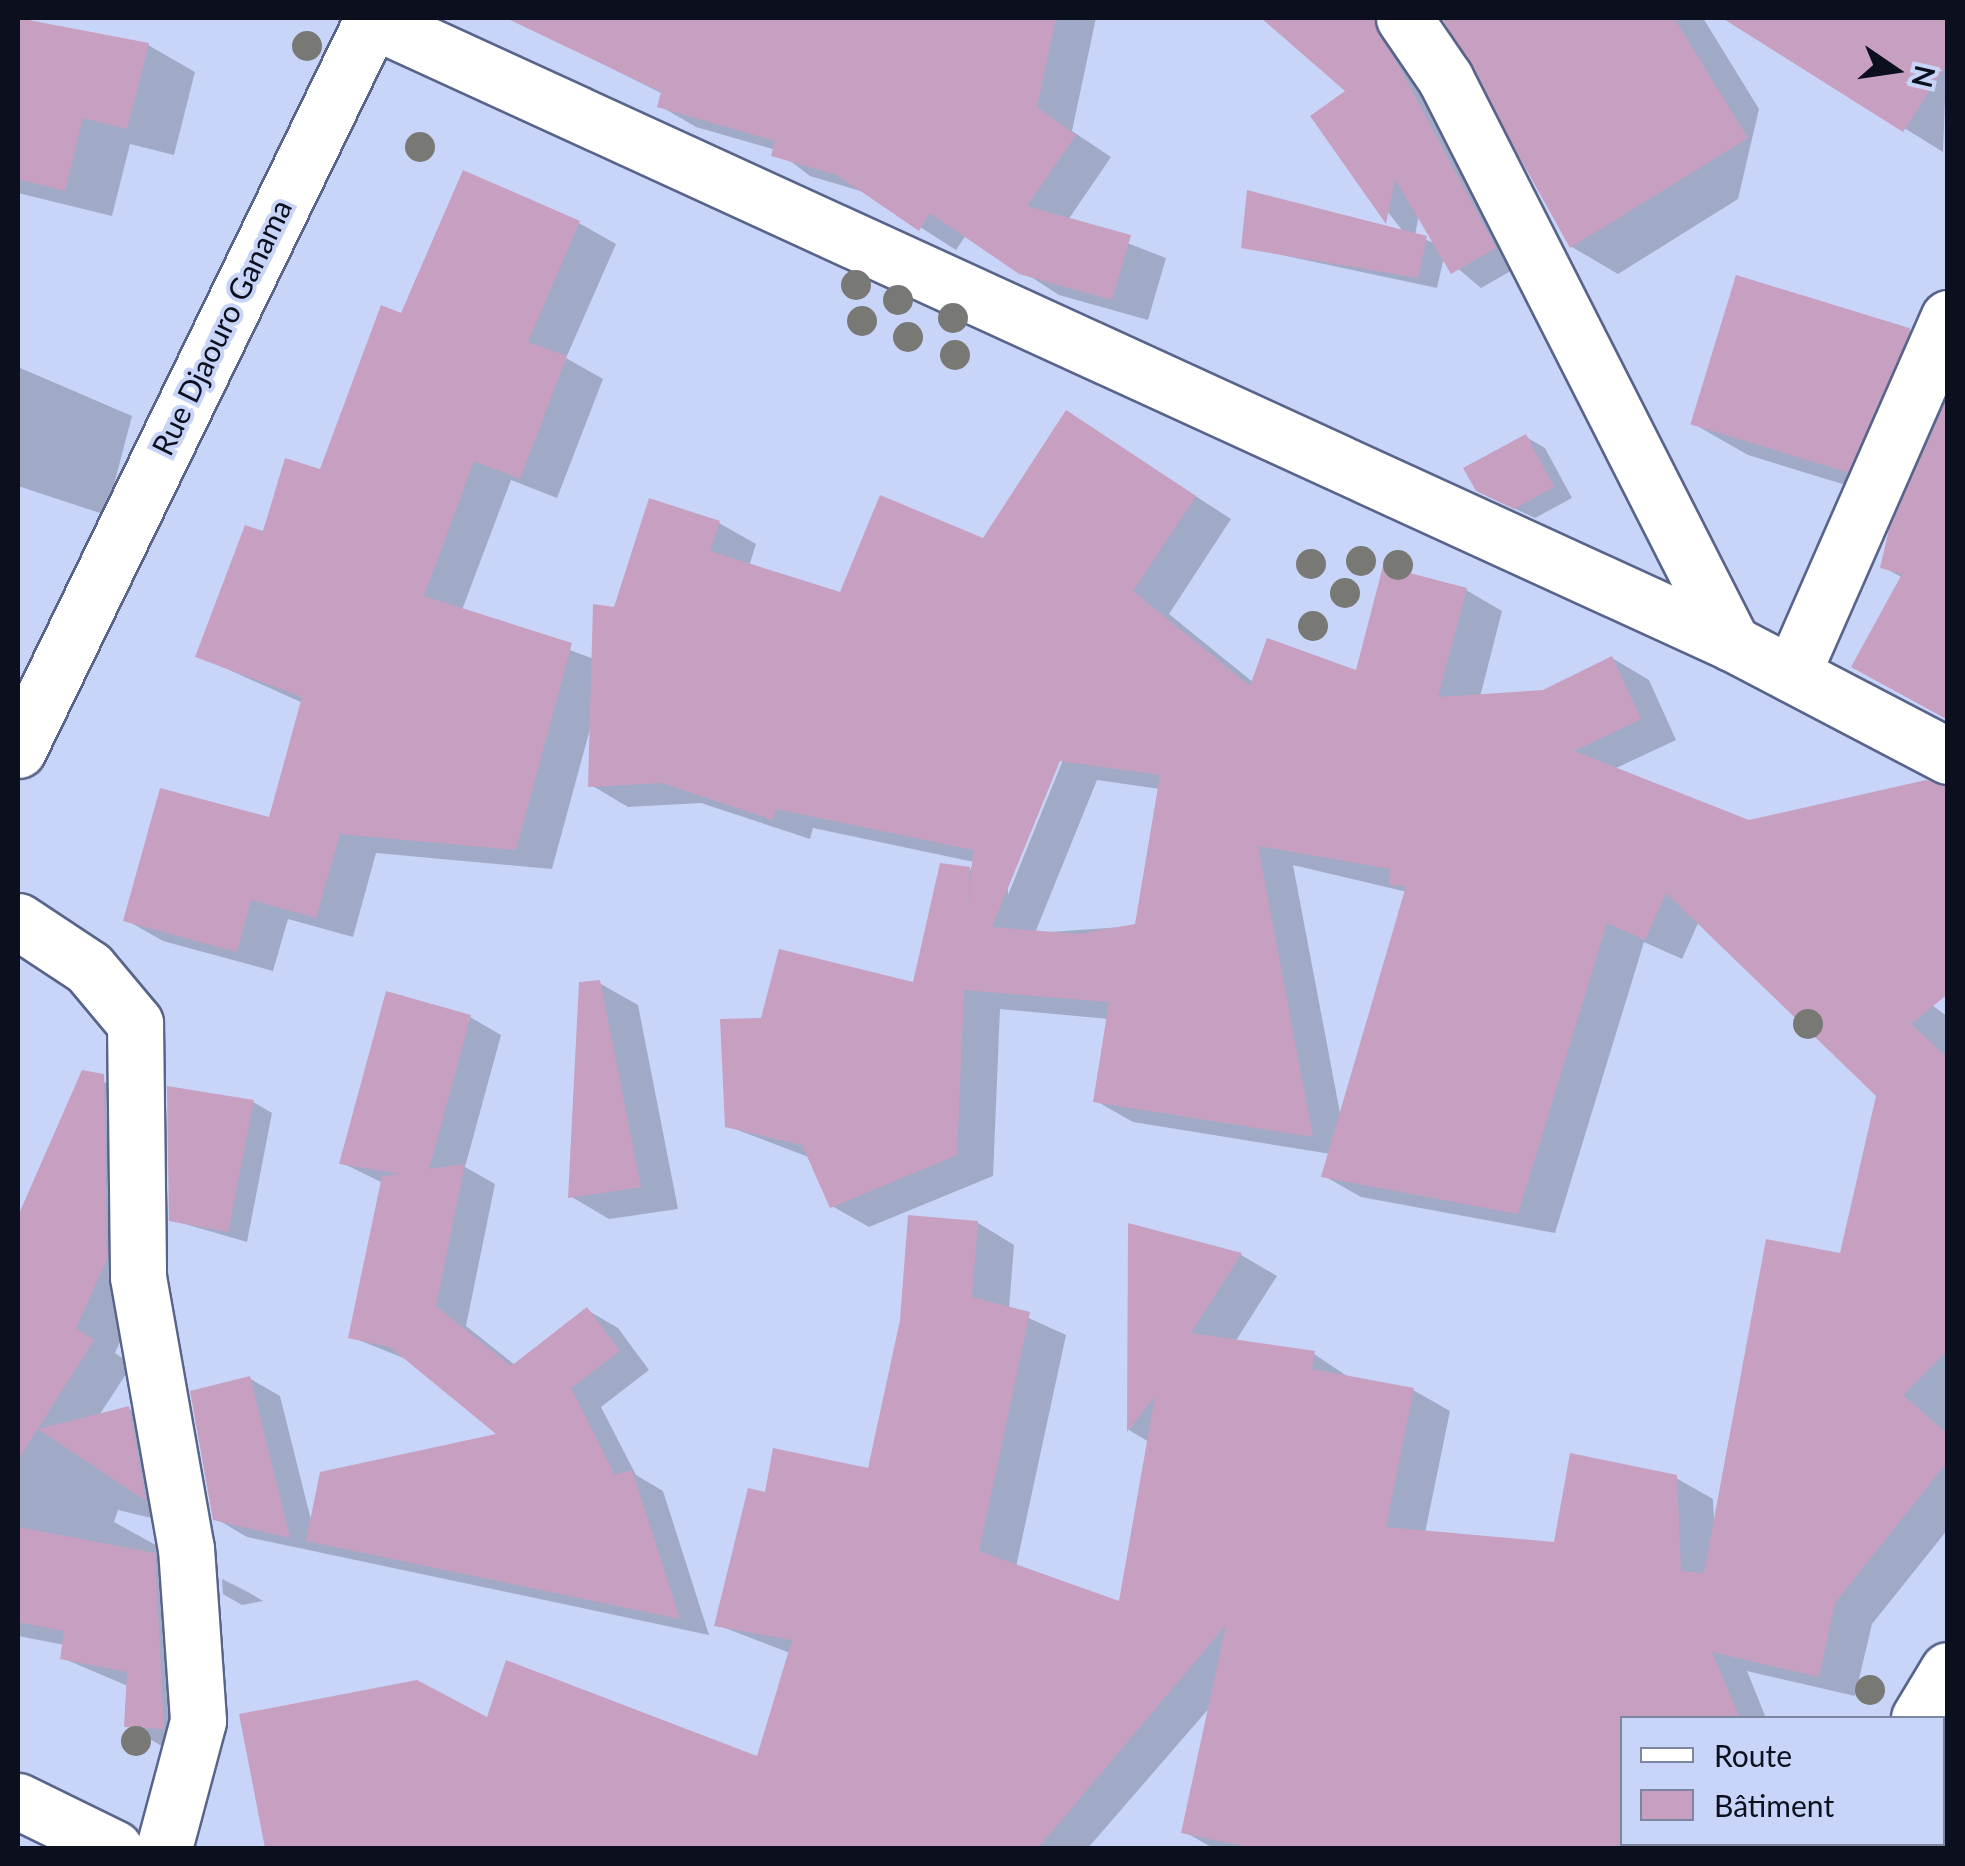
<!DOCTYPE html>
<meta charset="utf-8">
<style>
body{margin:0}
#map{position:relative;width:1965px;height:1866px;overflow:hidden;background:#c9d5f8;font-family:Lato,sans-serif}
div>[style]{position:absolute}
.shadow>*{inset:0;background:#0003}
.building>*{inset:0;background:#c7a0c1;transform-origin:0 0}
.roads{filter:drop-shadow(2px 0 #58648a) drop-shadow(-2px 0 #58648a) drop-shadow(0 2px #58648a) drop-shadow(0 -2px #58648a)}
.minor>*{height:55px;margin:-27.5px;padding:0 27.5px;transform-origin:27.5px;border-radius:27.5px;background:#fff}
.trees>*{width:30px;height:30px;margin:-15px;border-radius:50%;background:#787874}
span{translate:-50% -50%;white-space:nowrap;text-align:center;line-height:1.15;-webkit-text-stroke:8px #c9d5f8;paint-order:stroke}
.street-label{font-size:30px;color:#0b0f1e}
.frame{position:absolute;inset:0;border:20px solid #0b0f1e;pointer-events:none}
.legend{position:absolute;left:1620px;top:1716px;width:325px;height:130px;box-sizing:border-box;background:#c9d5f8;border:2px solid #7d86a1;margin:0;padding:12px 18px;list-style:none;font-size:30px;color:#0b0f1e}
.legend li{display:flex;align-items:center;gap:20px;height:50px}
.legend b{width:50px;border:2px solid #7d86a1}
.north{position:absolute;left:1845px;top:20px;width:100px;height:100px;-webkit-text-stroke:8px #c9d5f8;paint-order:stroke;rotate:103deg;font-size:28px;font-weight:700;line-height:40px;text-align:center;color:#0b0f1e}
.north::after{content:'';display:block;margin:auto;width:35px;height:45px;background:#0b0f1e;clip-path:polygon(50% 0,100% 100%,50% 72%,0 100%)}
</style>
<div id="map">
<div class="shadow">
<div style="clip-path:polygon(18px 18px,148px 45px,195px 72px,174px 155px,130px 144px,112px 216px,18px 193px)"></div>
<div style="clip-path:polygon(511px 18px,1096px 18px,1072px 131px,1111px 157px,1068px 220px,1166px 258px,1148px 320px,1059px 295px,966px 235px,956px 250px,867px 193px,810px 176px,776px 150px,696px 127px,660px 106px,663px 94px)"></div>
<div style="clip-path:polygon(evenodd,1264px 18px,1402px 18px,1523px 264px,1481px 288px,1444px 257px,1437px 288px,1244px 247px,1402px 230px,1313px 117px,1349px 91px,1264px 18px,1419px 215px,1436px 244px,1415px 235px,1419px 215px)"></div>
<div style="clip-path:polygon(1480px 18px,1703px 18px,1759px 109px,1738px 199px,1618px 274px,1572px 247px,1455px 33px)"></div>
<div style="clip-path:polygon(1812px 18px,1948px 19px,1943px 152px,1788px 56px)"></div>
<div style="clip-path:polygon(evenodd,579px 223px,616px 244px,566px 358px,603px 379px,557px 498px,511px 480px,462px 610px,594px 659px,616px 610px,719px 523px,756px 544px,749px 566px,841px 595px,984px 541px,1067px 413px,1231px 519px,1169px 614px,1254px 683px,1358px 673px,1466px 590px,1502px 611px,1480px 697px,1543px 692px,1612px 658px,1649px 680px,1676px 740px,1614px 769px,1948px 1017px,1948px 1529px,1872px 1624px,1855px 1696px,1747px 1671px,1766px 1718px,1622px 1718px,1622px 1823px,1609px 1817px,1594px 1848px,1213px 1848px,1183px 1831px,1211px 1706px,1088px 1848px,268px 1848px,242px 1716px,488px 1720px,759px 1759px,790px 1653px,717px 1625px,766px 1496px,870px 1471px,978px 1223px,1014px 1245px,1009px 1309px,1066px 1335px,1016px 1567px,1121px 1605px,1149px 1442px,1129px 1430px,1131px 1226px,1241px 1255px,1277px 1276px,1235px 1342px,1314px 1354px,1350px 1378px,1413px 1390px,1450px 1411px,1425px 1533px,1556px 1545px,1676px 1478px,1713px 1499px,1714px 1521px,1842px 1256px,1879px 1096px,1699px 921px,1682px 959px,1644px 942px,1555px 1233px,1361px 1197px,1324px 1176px,1331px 1154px,1133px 1122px,1096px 1101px,1109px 1019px,1000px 1009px,993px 1176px,869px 1227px,832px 1206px,811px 1158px,727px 1126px,763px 1021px,915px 985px,974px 862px,813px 828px,810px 839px,701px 803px,628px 807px,591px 785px,590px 729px,552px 869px,376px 853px,353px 937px,288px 919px,273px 971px,163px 941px,126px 920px,270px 820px,303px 703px,198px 656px,265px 534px,321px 472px,402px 316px,579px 223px,1062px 748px,1067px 750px,1008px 895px,1008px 882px,1062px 748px,579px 223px,1097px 780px,1160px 789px,1137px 926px,1035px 933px,1097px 780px,579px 223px,1293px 865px,1407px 892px,1341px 1118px,1293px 865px)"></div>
<div style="clip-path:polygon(1909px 330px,1948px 353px,1948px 697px,1903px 578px,1883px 567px,1904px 503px,1748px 455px,1692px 423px)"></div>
<div style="clip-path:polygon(18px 367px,132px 416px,106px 515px,18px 486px)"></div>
<div style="clip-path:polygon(1526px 437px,1545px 448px,1572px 498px,1535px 518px,1498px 501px)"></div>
<div style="clip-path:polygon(599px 983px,638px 1005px,678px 1209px,609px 1219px,570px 1196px)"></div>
<div style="clip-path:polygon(470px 1017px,501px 1035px,465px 1167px,495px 1184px,466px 1326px,515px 1365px,587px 1310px,618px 1328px,649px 1370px,601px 1407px,636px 1475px,663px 1491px,709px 1635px,247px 1537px,215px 1518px,249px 1378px,280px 1396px,312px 1524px,501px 1435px,411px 1361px,351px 1337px,383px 1183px,342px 1163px)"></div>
<div style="clip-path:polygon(84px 1073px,144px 1100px,146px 1283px,115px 1353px,132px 1365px,98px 1417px,129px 1409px,169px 1432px,185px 1526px,118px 1510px,114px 1522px,192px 1565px,167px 1749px,127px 1726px,128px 1686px,62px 1658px,65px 1645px,18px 1636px,18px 1222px)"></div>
<div style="clip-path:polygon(253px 1102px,272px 1113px,247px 1242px,171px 1220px)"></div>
<div style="clip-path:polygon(222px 1579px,248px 1592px,263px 1601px,242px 1605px,223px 1594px)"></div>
<div style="clip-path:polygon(1674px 1844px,1748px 1844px,1748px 1848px)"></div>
</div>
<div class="building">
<div style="clip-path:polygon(18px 18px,149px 43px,127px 129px,83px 118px,65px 191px,18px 179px)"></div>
<div style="clip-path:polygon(506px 18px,1056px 18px,1037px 107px,1076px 135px,1027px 206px,1131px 235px,1112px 300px,1019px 274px,930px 213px,919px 231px,837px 175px,771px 156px,775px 141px,657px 107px,661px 92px)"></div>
<div style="clip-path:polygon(1261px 18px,1373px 18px,1496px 248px,1451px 274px,1395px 179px,1386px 224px,1310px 116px,1345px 91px)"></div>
<div style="clip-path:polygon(1442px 18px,1674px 18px,1748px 138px,1570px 248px)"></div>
<div style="clip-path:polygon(1722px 18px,1948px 18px,1948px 62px,1903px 132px)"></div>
<div style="clip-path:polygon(463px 170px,580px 221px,528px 342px,567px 356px,520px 479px,474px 461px,424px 596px,572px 643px,516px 850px,340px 834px,316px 918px,251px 900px,237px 952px,123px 921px,160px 788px,269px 817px,302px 697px,195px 657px,245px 525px,263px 531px,285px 458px,320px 469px,381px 305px,401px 313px)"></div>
<div style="clip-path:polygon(1247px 190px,1427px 236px,1418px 278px,1241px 248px)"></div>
<div style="left:1736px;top:275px;width:182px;height:156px;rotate:17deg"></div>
<div style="clip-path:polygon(1948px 397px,1948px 720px,1851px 667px,1902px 574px,1880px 568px,1889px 529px)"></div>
<div style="clip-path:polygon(evenodd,1066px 410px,1196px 496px,1133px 591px,1250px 686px,1267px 638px,1356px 670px,1383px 566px,1467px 588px,1438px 697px,1543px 690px,1612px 656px,1641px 719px,1574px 751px,1749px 820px,1926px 780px,1948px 787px,1948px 994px,1911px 1024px,1948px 1058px,1948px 1350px,1903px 1395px,1948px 1434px,1948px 1461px,1835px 1603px,1819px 1677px,1712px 1652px,1740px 1718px,1622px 1718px,1622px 1848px,1254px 1848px,1181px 1833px,1226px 1625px,1038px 1848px,265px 1848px,239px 1714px,417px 1680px,487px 1717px,506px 1660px,757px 1756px,792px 1640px,714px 1626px,748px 1488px,765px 1492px,773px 1448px,868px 1468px,900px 1320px,908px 1215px,978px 1221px,972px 1297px,1030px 1312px,979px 1551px,1119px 1601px,1155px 1396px,1127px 1432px,1128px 1223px,1242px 1253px,1191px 1333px,1315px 1351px,1312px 1369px,1414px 1388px,1386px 1527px,1554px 1542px,1570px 1453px,1677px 1475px,1681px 1571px,1704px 1573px,1766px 1239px,1840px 1253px,1876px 1096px,1666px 893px,1645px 940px,1607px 923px,1518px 1214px,1321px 1177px,1406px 886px,1389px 885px,1390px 869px,1258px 846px,1313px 1137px,1093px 1102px,1109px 1002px,964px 990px,957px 1155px,830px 1208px,802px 1145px,725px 1127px,720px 1019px,761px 1018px,779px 949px,913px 982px,940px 863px,970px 867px,968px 909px,973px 850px,776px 809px,773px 820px,662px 783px,588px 787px,593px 604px,614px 607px,649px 498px,720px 521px,710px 551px,840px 592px,880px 495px,983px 538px,1066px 410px,1060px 761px,1160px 775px,1135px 924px,1079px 934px,992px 927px,1060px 761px)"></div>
<div style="clip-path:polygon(1526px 434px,1554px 487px,1514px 509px,1476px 491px,1463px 468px)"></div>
<div style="clip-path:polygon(600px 980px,641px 1187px,568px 1198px,579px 982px)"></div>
<div style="clip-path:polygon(386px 991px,471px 1015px,429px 1169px,465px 1164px,436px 1306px,511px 1366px,587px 1307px,620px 1351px,571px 1388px,615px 1475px,632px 1470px,680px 1619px,306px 1541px,320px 1472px,496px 1434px,390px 1347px,348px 1338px,382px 1176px,400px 1174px,339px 1164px)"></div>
<div style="clip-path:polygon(82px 1070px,104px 1074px,107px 1259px,76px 1328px,94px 1340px,18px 1460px,18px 1216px)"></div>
<div style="clip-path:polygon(167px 1086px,254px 1100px,228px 1232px,169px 1221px)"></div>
<div style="clip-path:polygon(250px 1376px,258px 1409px,290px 1538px,213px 1520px,190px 1391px)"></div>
<div style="clip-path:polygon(129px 1406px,146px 1501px,38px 1429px)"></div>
<div style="clip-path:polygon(18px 1527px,155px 1553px,164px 1729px,124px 1727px,127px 1672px,60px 1659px,64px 1631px,18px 1622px)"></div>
</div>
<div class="roads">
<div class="minor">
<div style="left:1404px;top:18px;width:73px;rotate:55.7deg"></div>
<div style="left:1445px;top:78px;width:634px;rotate:63.07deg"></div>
<div style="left:372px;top:20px;width:1496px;rotate:24.61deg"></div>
<div style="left:1732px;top:643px;width:244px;rotate:27.6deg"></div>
<div style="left:1792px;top:674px;width:389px;rotate:-66.3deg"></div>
<div style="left:18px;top:750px;width:814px;rotate:-64.13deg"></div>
<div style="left:18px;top:921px;width:85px;rotate:33.5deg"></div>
<div style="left:89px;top:968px;width:72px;rotate:50.1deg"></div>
<div style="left:135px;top:1023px;width:254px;rotate:89.3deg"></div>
<div style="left:138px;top:1277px;width:275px;rotate:80deg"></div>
<div style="left:186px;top:1548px;width:173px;rotate:86deg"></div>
<div style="left:198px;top:1721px;width:131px;rotate:105deg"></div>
<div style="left:1919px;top:1718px;width:56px;rotate:-58.9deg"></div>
<div style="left:18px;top:1801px;width:107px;rotate:26.1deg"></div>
<div style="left:1841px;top:1848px;width:5px;rotate:-53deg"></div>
</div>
</div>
<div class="trees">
<div style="left:307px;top:46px"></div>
<div style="left:420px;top:147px"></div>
<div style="left:856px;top:285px"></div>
<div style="left:898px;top:300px"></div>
<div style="left:953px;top:318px"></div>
<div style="left:862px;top:321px"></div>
<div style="left:908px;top:337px"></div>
<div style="left:955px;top:355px"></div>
<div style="left:1361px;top:561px"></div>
<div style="left:1311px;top:564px"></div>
<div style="left:1398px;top:565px"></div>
<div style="left:1345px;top:593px"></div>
<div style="left:1313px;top:626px"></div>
<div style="left:1808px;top:1024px"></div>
<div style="left:1870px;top:1690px"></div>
<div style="left:136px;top:1741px"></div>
</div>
<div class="street-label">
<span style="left:221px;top:327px;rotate:-64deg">Rue Djaouro Ganama</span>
</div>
<div class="frame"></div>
<ul class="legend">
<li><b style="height:12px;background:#fff"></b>Route</li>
<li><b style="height:28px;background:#c7a0c1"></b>Bâtiment</li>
</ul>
<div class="north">N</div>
</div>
